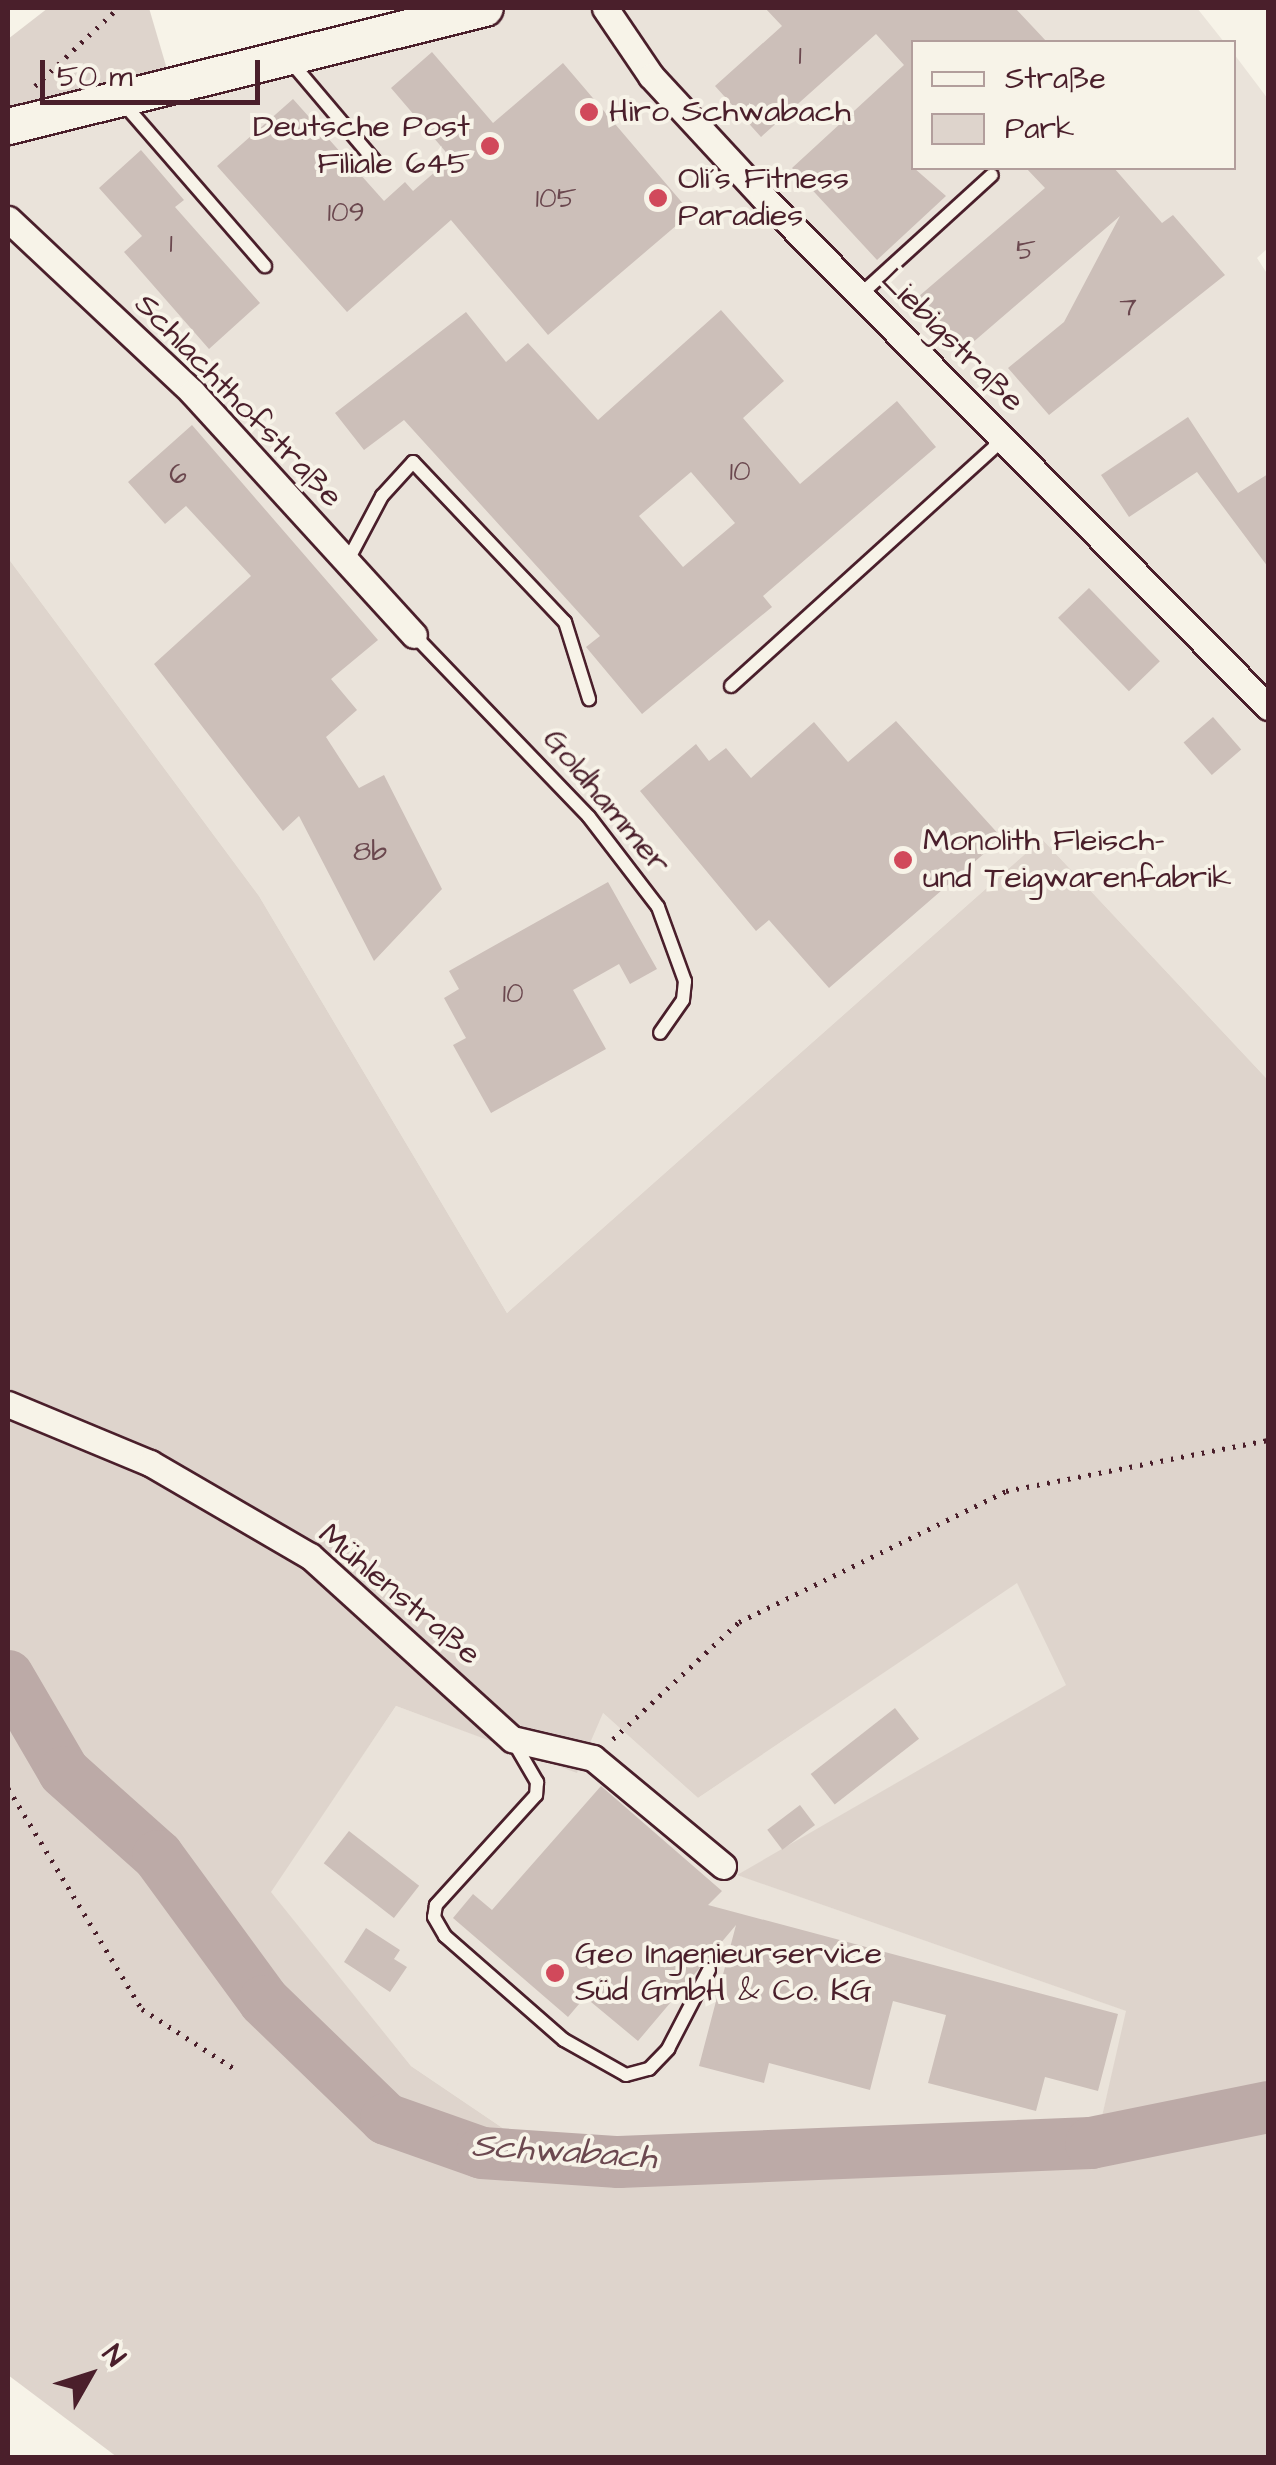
<!DOCTYPE html>
<meta charset="utf-8">
<style>
body{margin:0}
#map{position:relative;width:1276px;height:2465px;overflow:hidden;background:#f7f3e8;font-family:"Architects Daughter",sans-serif}
div>[style]{position:absolute}
.built>*{inset:0;background:#eae3da}
.green>*{inset:0;background:#ded4cc}
.river>*{height:52px;margin:-26px;padding:0 26px;transform-origin:26px;border-radius:26px;background:#bcaaa7}
.building>*{inset:0;background:#ccbfb9;transform-origin:0 0}
.path>*{height:5px;margin-top:-2.5px;transform-origin:0;background:repeating-linear-gradient(90deg,#4a1f2b 0 2.5px,transparent 0 10.5px)}
.roads{filter:drop-shadow(2px 0 #4a1f2b) drop-shadow(-2px 0 #4a1f2b) drop-shadow(0 2px #4a1f2b) drop-shadow(0 -2px #4a1f2b)}
.lane>*{height:12px;margin:-6px;padding:0 6px;transform-origin:6px;border-radius:6px;background:#f7f3e8}
.street>*{height:25px;margin:-12.5px;padding:0 12.5px;transform-origin:12.5px;border-radius:12.5px;background:#f7f3e8}
.secondary>*{height:35px;margin:-17.5px;padding:0 17.5px;transform-origin:17.5px;border-radius:17.5px;background:#f7f3e8}
.dots>*{width:28px;height:28px;translate:-50% -50%;box-sizing:border-box;border:5px solid #f7f3e8;border-radius:50%}
span{translate:-50% -50%;white-space:nowrap;text-align:center;line-height:1.15;-webkit-text-stroke:8px #f7f3e8;paint-order:stroke}
.number-label{font-size:28px;color:#6a474e}
.number-label span{-webkit-text-stroke-width:0}
.poi-label{font-size:32px;color:#4a1f2b}
.left{translate:0 -50%;text-align:left}
.right{translate:-100% -50%;text-align:right}
.street-label{font-size:32px;color:#4a1f2b}
.water-label{font-size:35px;color:#6c4950;font-style:italic}
.frame{position:absolute;inset:0;border:10px solid #4a1f2b;pointer-events:none}
.legend{position:absolute;left:911px;top:40px;width:325px;height:130px;box-sizing:border-box;background:#f7f3e8;border:2px solid #b29e9c;margin:0;padding:12px 18px;list-style:none;font-size:30px;color:#4a1f2b}
.legend li{display:flex;align-items:center;gap:20px;height:50px}
.legend b{width:50px;border:2px solid #b29e9c}
.north{position:absolute;left:40px;top:2325px;width:100px;height:100px;-webkit-text-stroke:8px #f7f3e8;paint-order:stroke;rotate:51deg;font-size:28px;font-weight:700;line-height:40px;text-align:center;color:#4a1f2b}
.north::after{content:'';display:block;margin:auto;width:35px;height:45px;background:#4a1f2b;clip-path:polygon(50% 0,100% 100%,50% 72%,0 100%)}
.scale{position:absolute;left:40px;top:60px;width:220px;height:45px;box-sizing:border-box;border:5px solid #4a1f2b;border-top:0;padding-left:12px;font-size:30px;line-height:35px;white-space:nowrap;color:#4a1f2b;-webkit-text-stroke:8px #f7f3e8;paint-order:stroke}
</style>
<div id="map">
<div class="built">
<div style="clip-path:polygon(454px 8px,1197px 8px,1224px 42px,914px 42px,914px 168px,1234px 168px,1234px 54px,1268px 99px,1268px 248px,1257px 258px,1268px 275px,1268px 1080px,1042px 839px,507px 1313px,259px 896px,8px 558px,8px 112px)"></div>
<div style="clip-path:polygon(1017px 1582px,1067px 1685px,738px 1875px,1127px 2011px,1100px 2126px,529px 2146px,411px 2066px,270px 1892px,396px 1706px,577px 1772px,602px 1712px,698px 1798px)"></div>
</div>
<div class="green">
<div style="clip-path:polygon(48px 8px,149px 8px,169px 76px,8px 112px,8px 39px)"></div>
<div style="clip-path:polygon(evenodd,8px 558px,259px 896px,507px 1313px,1042px 839px,1268px 1080px,1268px 2457px,117px 2457px,8px 2375px,8px 558px,1017px 1583px,1066px 1685px,737px 1875px,1126px 2011px,1100px 2125px,529px 2146px,411px 2066px,271px 1892px,396px 1706px,577px 1773px,603px 1713px,698px 1798px,1017px 1583px)"></div>
</div>
<div class="river">
<div style="left:8px;top:1676px;width:111px;rotate:59.7deg"></div>
<div style="left:64px;top:1772px;width:126px;rotate:41.8deg"></div>
<div style="left:158px;top:1856px;width:180px;rotate:53.8deg"></div>
<div style="left:264px;top:2001px;width:170px;rotate:44deg"></div>
<div style="left:386px;top:2119px;width:102px;rotate:19.5deg"></div>
<div style="left:482px;top:2153px;width:137px;rotate:3.8deg"></div>
<div style="left:619px;top:2162px;width:472px;rotate:-2.3deg"></div>
<div style="left:1091px;top:2143px;width:181px;rotate:-11.5deg"></div>
</div>
<div class="building">
<div style="clip-path:polygon(765px 8px,1015px 8px,1047px 42px,914px 42px,914px 168px,946px 196px,877px 260px,792px 168px,904px 65px,876px 34px,761px 137px,715px 86px,782px 26px)"></div>
<div style="clip-path:polygon(432px 52px,493px 123px,563px 63px,691px 213px,548px 335px,451px 220px,347px 312px,217px 166px,293px 99px,384px 201px,405px 182px,413px 191px,451px 158px,391px 88px)"></div>
<div style="clip-path:polygon(141px 150px,184px 200px,175px 207px,260px 303px,209px 349px,124px 252px,142px 236px,99px 188px)"></div>
<div style="clip-path:polygon(1026px 168px,1114px 168px,1162px 223px,1173px 215px,1225px 275px,1049px 415px,1008px 368px,1064px 322px,1120px 216px,957px 356px,911px 303px,1045px 188px)"></div>
<div style="clip-path:polygon(evenodd,721px 310px,784px 381px,743px 418px,800px 484px,897px 401px,936px 447px,763px 596px,772px 607px,642px 714px,586px 647px,600px 636px,404px 420px,364px 450px,335px 413px,466px 312px,506px 362px,528px 343px,598px 420px,721px 310px,691px 472px,735px 523px,683px 567px,639px 516px,691px 472px)"></div>
<div style="clip-path:polygon(1188px 417px,1238px 493px,1268px 474px,1268px 567px,1197px 472px,1129px 517px,1101px 475px)"></div>
<div style="clip-path:polygon(192px 425px,378px 640px,331px 679px,357px 710px,326px 737px,359px 788px,384px 775px,442px 889px,374px 961px,299px 816px,283px 831px,154px 664px,251px 576px,186px 506px,165px 524px,128px 482px)"></div>
<div style="left:1089px;top:588px;width:102px;height:43px;rotate:46deg"></div>
<div style="left:1213px;top:717px;width:43px;height:39px;rotate:49deg"></div>
<div style="clip-path:polygon(896px 721px,1002px 838px,829px 988px,769px 920px,756px 931px,640px 791px,696px 744px,709px 761px,726px 748px,751px 778px,814px 722px,848px 762px)"></div>
<div style="clip-path:polygon(608px 882px,657px 969px,630px 984px,619px 964px,573px 990px,606px 1049px,491px 1113px,453px 1045px,466px 1038px,444px 998px,459px 989px,449px 971px)"></div>
<div style="left:895px;top:1708px;width:39px;height:107px;rotate:52deg"></div>
<div style="clip-path:polygon(601px 1786px,722px 1891px,708px 1905px,1118px 2014px,1098px 2091px,1045px 2077px,1036px 2111px,928px 2083px,946px 2015px,893px 2001px,870px 2090px,769px 2063px,764px 2083px,699px 2066px,736px 1925px,638px 2041px,585px 1997px,568px 2017px,453px 1918px,473px 1894px,492px 1910px)"></div>
<div style="left:800px;top:1805px;width:25px;height:41px;rotate:53deg"></div>
<div style="left:349px;top:1831px;width:89px;height:41px;rotate:38deg"></div>
<div style="clip-path:polygon(366px 1928px,400px 1950px,394px 1959px,407px 1967px,390px 1992px,344px 1962px)"></div>
</div>
<div class="path">
<div style="left:35px;top:86px;width:114px;rotate:-43.2deg"></div>
<div style="left:613px;top:1739px;width:172px;rotate:-42.9deg"></div>
<div style="left:739px;top:1622px;width:297px;rotate:-26.1deg"></div>
<div style="left:1006px;top:1491px;width:267px;rotate:-11deg"></div>
<div style="left:8px;top:1788px;width:258px;rotate:58.8deg"></div>
<div style="left:142px;top:2009px;width:114px;rotate:32.9deg"></div>
</div>
<div class="roads">
<div class="lane">
<div style="left:290px;top:61px;width:138px;rotate:49.7deg"></div>
<div style="left:124px;top:104px;width:215px;rotate:49deg"></div>
<div style="left:860px;top:295px;width:178px;rotate:-42.3deg"></div>
<div style="left:347px;top:562px;width:75px;rotate:-62.1deg"></div>
<div style="left:382px;top:496px;width:46px;rotate:-47.6deg"></div>
<div style="left:413px;top:462px;width:221px;rotate:46.5deg"></div>
<div style="left:565px;top:622px;width:81px;rotate:72.7deg"></div>
<div style="left:414px;top:635px;width:252px;rotate:46.1deg"></div>
<div style="left:589px;top:817px;width:113px;rotate:52.5deg"></div>
<div style="left:658px;top:907px;width:79px;rotate:70deg"></div>
<div style="left:685px;top:981px;width:19px;rotate:96deg"></div>
<div style="left:683px;top:1000px;width:40px;rotate:124.9deg"></div>
<div style="left:731px;top:686px;width:367px;rotate:-42.2deg"></div>
<div style="left:513px;top:1741px;width:48px;rotate:59.7deg"></div>
<div style="left:537px;top:1782px;width:13px;rotate:94deg"></div>
<div style="left:536px;top:1795px;width:149px;rotate:132.3deg"></div>
<div style="left:436px;top:1905px;width:12px;rotate:99deg"></div>
<div style="left:434px;top:1917px;width:22px;rotate:60deg"></div>
<div style="left:445px;top:1936px;width:158px;rotate:41.2deg"></div>
<div style="left:564px;top:2040px;width:71px;rotate:29.4deg"></div>
<div style="left:626px;top:2075px;width:24px;rotate:-15deg"></div>
<div style="left:649px;top:2069px;width:28px;rotate:-46deg"></div>
<div style="left:668px;top:2049px;width:89px;rotate:-62.6deg"></div>
</div>
<div class="street">
<div style="left:605px;top:8px;width:82px;rotate:55.9deg"></div>
<div style="left:651px;top:76px;width:165px;rotate:47.2deg"></div>
<div style="left:763px;top:197px;width:718px;rotate:45.28deg"></div>
<div style="left:8px;top:219px;width:253px;rotate:43.2deg"></div>
<div style="left:192px;top:392px;width:329px;rotate:47.6deg"></div>
<div style="left:8px;top:1404px;width:154px;rotate:22.6deg"></div>
<div style="left:150px;top:1463px;width:185px;rotate:30.2deg"></div>
<div style="left:310px;top:1556px;width:273px;rotate:42.2deg"></div>
<div style="left:512px;top:1739px;width:83px;rotate:13.2deg"></div>
<div style="left:593px;top:1758px;width:169px;rotate:39.7deg"></div>
</div>
<div class="secondary">
<div style="left:8px;top:126px;width:491px;rotate:-13.9deg"></div>
</div>
</div>
<div class="dots">
<div style="left:589px;top:112px;background:#d1495b"></div>
<div style="left:490px;top:146px;background:#d1495b"></div>
<div style="left:658px;top:198px;background:#d1495b"></div>
<div style="left:903px;top:860px;background:#d1495b"></div>
<div style="left:555px;top:1973px;background:#d1495b"></div>
</div>
<div class="number-label">
<span style="left:800px;top:56px">1</span>
<span style="left:556px;top:199px">105</span>
<span style="left:346px;top:213px">109</span>
<span style="left:171px;top:244px">1</span>
<span style="left:1026px;top:251px">5</span>
<span style="left:1128px;top:308px">7</span>
<span style="left:740px;top:472px">10</span>
<span style="left:178px;top:475px">6</span>
<span style="left:370px;top:852px">8b</span>
<span style="left:513px;top:994px">10</span>
</div>
<div class="poi-label">
<span class="left" style="left:609px;top:112px">Hiro Schwabach</span>
<span class="right" style="left:470px;top:146px">Deutsche Post<br>Filiale 645</span>
<span class="left" style="left:678px;top:198px">Oli´s Fitness<br>Paradies</span>
<span class="left" style="left:923px;top:860px">Monolith Fleisch-<br>und Teigwarenfabrik</span>
<span class="left" style="left:575px;top:1973px">Geo Ingenieurservice<br>Süd GmbH &amp; Co. KG</span>
</div>
<div class="street-label">
<span style="left:952px;top:341px;rotate:45deg">Liebigstraße</span>
<span style="left:238px;top:401px;rotate:46deg">Schlachthofstraße</span>
<span style="left:606px;top:802px;rotate:50deg">Goldhammer</span>
<span style="left:399px;top:1595px;rotate:40deg">Mühlenstraße</span>
</div>
<div class="water-label">
<span style="left:564px;top:2152px;rotate:4deg">Schwabach</span>
</div>
<div class="frame"></div>
<ul class="legend">
<li><b style="height:12px;background:#f7f3e8"></b>Straße</li>
<li><b style="height:28px;background:#ded4cc"></b>Park</li>
</ul>
<div class="north">N</div>
<div class="scale">50 m</div>
</div>
